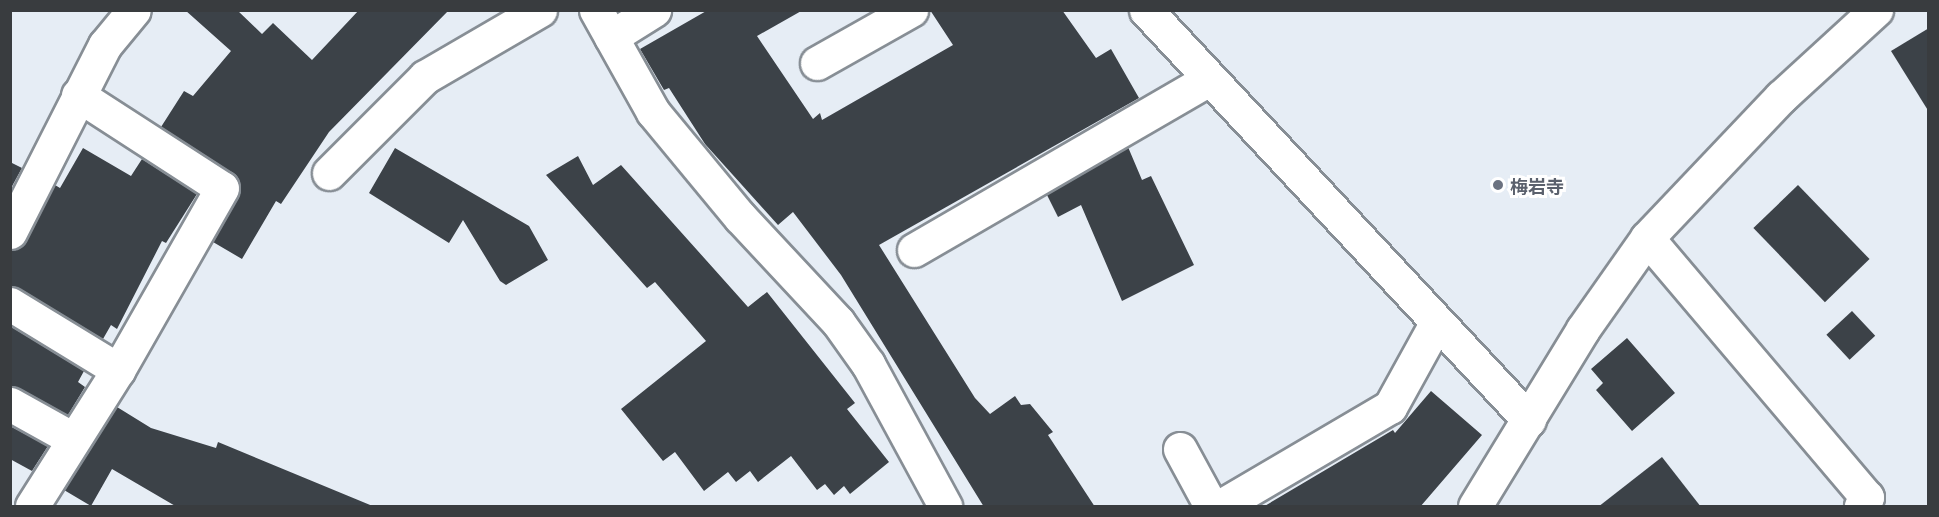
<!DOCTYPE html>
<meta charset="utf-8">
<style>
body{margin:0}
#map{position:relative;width:1939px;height:517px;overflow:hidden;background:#e6edf5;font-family:Georgia,"Noto Sans JP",serif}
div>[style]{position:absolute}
.building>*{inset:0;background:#3c4248;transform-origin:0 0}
.roads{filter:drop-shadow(2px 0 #878e95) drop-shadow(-2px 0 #878e95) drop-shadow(0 2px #878e95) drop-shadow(0 -2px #878e95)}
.minor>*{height:33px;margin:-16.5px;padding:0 16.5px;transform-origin:16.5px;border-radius:16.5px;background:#fff}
.dots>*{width:16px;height:16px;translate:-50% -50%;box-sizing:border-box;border:3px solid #fff;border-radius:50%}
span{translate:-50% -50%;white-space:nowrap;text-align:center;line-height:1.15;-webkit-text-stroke:6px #fff;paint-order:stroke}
.worship-label{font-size:18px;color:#5b616d;font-weight:700}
.left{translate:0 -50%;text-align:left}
.frame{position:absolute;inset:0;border:12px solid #393c3f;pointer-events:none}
</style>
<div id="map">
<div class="building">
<div style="clip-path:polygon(185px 10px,237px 10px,262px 34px,273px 23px,312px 60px,359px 10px,449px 10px,329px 132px,281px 204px,276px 201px,242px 259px,213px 242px,238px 197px,238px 179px,161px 127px,184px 91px,193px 96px,231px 51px)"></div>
<div style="clip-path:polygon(708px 10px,803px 10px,757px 36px,813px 119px,820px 113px,822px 120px,953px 45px,930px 10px,1062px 10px,1096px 58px,1111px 49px,1139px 98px,879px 245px,975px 398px,990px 414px,1015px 396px,1021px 405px,1030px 404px,1053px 432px,1048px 435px,1095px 507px,984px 507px,841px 275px,793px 212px,778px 225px,705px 144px,669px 88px,664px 90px,640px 49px)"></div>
<div style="clip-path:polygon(1929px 28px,1929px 112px,1891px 51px)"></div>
<div style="clip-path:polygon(1128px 147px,1142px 180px,1151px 176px,1194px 265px,1122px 301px,1081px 205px,1058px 217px,1047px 195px)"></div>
<div style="clip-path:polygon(83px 148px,131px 176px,142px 159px,197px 194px,166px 243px,162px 241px,117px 329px,111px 325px,103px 339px,10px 285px,10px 251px,26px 241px,55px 185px,60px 188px)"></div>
<div style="clip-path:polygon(395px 148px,529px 226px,548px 260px,506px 285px,500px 281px,463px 220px,449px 243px,369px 193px)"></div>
<div style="clip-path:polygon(578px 156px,593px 185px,621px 165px,748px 307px,767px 292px,855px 403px,847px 409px,889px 462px,850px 494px,844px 486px,834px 495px,825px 484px,817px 490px,791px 456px,758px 482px,750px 471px,736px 482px,728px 472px,704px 491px,675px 452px,663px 461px,621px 409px,706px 341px,655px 282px,647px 288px,546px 175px)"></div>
<div style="clip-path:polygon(10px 162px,22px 168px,10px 190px)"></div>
<div style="left:1798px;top:185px;width:103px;height:62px;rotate:46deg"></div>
<div style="left:1852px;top:311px;width:34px;height:35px;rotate:47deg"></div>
<div style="clip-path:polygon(10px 326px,84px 371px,78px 382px,85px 387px,68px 415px,10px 385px)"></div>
<div style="clip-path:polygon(1627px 338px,1675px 393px,1632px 431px,1596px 390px,1603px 383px,1591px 369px)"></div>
<div style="clip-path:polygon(1431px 391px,1482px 435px,1420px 507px,1263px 507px,1393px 430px,1395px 433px)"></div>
<div style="clip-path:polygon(117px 407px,151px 428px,216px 448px,218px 442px,375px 507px,177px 507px,112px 469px,91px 506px,64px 490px)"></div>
<div style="clip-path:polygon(10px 426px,48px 446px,32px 471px,10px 459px)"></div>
<div style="clip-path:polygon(1662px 457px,1701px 507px,1598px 507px)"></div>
</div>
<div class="roads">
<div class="minor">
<div style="left:596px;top:10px;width:117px;rotate:60.8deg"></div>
<div style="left:653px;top:112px;width:136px;rotate:50.4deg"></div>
<div style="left:740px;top:217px;width:144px;rotate:47deg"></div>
<div style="left:838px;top:322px;width:52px;rotate:54.5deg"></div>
<div style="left:868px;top:364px;width:162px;rotate:61.5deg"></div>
<div style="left:1146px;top:10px;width:561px;rotate:46.95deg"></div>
<div style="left:611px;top:37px;width:51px;rotate:-32.1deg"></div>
<div style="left:817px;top:63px;width:108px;rotate:-29.4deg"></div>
<div style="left:78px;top:95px;width:171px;rotate:32.9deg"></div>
<div style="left:222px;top:188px;width:210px;rotate:119.7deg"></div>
<div style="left:329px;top:173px;width:136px;rotate:-45deg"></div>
<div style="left:425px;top:77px;width:133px;rotate:-30.2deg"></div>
<div style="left:10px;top:232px;width:210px;rotate:-63.1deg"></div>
<div style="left:105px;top:45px;width:45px;rotate:-50.4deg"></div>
<div style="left:1647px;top:238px;width:340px;rotate:49.7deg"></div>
<div style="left:1867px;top:497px;width:11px;rotate:124deg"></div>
<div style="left:914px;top:250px;width:341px;rotate:-30.1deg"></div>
<div style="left:10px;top:304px;width:127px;rotate:31.4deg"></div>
<div style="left:118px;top:370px;width:161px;rotate:122.3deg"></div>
<div style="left:10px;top:404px;width:72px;rotate:29.1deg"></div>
<div style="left:1180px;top:449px;width:65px;rotate:61.5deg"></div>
<div style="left:1221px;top:506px;width:196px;rotate:-30.4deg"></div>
<div style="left:1390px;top:407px;width:97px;rotate:-61.1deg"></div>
<div style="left:1475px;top:506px;width:207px;rotate:-58.6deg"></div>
<div style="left:1583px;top:329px;width:111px;rotate:-54.9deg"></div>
<div style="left:1647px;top:238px;width:195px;rotate:-46.5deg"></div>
<div style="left:1781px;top:97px;width:129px;rotate:-42.5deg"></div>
</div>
</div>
<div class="dots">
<div style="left:1498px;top:185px;background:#6b7280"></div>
</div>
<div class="worship-label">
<span class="left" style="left:1510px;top:185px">梅岩寺</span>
</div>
<div class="frame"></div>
</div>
